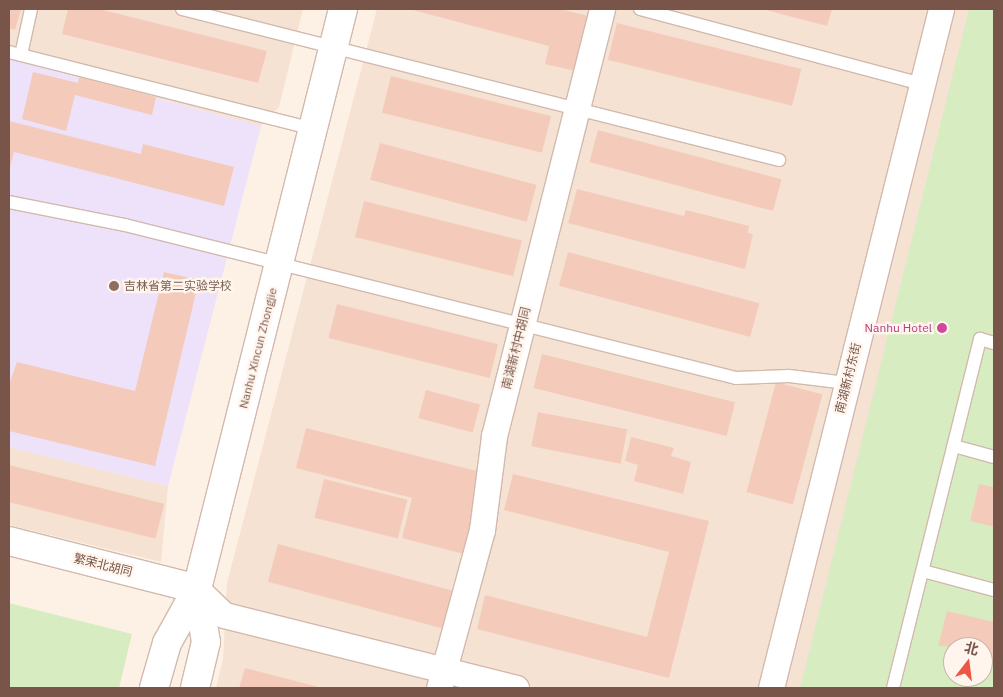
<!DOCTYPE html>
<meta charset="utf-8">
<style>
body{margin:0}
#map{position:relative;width:1003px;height:697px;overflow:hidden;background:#fdf1e5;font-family:"IBM Plex Sans","Noto Sans SC",sans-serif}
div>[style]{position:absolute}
.residential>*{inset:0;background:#f5e2d3}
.education>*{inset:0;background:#eee1fa}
.green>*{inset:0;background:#d8ecc2}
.building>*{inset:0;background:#f4cbbb;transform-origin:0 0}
.roads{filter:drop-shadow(1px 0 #d2b9ad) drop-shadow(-1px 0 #d2b9ad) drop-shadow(0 1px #d2b9ad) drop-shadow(0 -1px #d2b9ad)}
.lane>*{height:12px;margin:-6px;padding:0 6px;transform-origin:6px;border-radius:6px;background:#fff}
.street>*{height:25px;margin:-12.5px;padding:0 12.5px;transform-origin:12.5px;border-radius:12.5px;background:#fff}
.secondary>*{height:28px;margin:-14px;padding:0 14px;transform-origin:14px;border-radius:14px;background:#fff}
.dots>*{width:14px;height:14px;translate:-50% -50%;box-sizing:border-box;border:2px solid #fff5ec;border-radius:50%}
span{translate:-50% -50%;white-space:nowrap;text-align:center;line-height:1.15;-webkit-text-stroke:4.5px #fff5ec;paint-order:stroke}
.education-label{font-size:12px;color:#785e54}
.left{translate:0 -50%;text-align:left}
.hotel-label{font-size:12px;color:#b23c85}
.right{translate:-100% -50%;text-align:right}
.street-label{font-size:12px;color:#785449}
.frame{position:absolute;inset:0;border:10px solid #785449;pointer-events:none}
.north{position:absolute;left:943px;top:637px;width:50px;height:50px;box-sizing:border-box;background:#fff5ec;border:1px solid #c9b5ab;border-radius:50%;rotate:15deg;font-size:14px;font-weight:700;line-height:20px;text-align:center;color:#785449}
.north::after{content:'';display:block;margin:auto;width:18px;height:22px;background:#ed5645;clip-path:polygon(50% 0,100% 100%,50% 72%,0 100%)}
</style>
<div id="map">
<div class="residential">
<div style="clip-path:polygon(9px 9px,303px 9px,279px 107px,261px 126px,9px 58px)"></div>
<div style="clip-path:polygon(evenodd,377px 9px,994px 9px,994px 688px,216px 688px,223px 659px,227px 583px,377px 9px,953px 647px,983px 647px,983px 677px,953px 677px,953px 647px)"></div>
<div style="clip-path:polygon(9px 447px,168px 486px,161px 562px,9px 525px)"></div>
</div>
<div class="education">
<div style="clip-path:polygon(9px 59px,261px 126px,168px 486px,9px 447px)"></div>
</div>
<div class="green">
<div style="clip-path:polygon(evenodd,969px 9px,994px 9px,994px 688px,800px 688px,969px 9px,953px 647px,983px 647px,983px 677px,953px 677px,953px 647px)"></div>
<div style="clip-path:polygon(9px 603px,132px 634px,119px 688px,9px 688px)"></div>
</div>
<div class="building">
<div style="clip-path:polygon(9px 9px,21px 9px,15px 30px,9px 28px)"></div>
<div style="clip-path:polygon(68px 9px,99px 9px,267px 51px,258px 83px,62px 34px)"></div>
<div style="clip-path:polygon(409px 9px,560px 9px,589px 16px,575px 71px,545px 64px,549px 46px)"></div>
<div style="clip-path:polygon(762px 9px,832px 9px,827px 26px)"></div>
<div style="left:617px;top:23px;width:190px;height:38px;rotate:14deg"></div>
<div style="clip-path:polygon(33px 72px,78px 83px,79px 77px,156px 97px,152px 115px,75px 95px,66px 131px,22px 119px)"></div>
<div style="left:391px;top:76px;width:165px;height:38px;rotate:14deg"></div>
<div style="clip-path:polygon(9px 121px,141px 154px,143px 144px,234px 167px,224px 206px,14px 152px,9px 171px)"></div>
<div style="left:598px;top:130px;width:190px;height:33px;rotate:15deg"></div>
<div style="left:380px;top:143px;width:162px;height:38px;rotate:15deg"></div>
<div style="clip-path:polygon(577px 189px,684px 216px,686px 210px,749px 226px,748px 233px,753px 234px,745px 269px,568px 223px)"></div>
<div style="left:364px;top:201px;width:163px;height:37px;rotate:14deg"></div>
<div style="left:568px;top:252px;width:198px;height:35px;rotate:15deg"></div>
<div style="clip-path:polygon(164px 272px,199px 280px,155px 466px,9px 431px,9px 384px,17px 362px,135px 391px)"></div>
<div style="left:337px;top:304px;width:166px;height:35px;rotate:14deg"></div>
<div style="left:542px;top:354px;width:199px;height:35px;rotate:14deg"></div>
<div style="left:776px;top:382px;width:48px;height:114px;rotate:15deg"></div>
<div style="left:426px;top:390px;width:56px;height:29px;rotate:15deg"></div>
<div style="left:538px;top:412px;width:91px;height:35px;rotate:11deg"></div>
<div style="clip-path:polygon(306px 428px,485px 473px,464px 554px,402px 538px,412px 498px,296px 468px)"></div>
<div style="clip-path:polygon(631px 437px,674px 448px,671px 456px,691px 462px,683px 494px,634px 481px,638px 465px,625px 461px)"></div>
<div style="left:9px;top:465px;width:160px;height:36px;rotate:14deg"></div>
<div style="clip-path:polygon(513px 474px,709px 521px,669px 678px,477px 629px,485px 595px,647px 637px,669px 552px,504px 510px)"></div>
<div style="left:324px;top:479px;width:86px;height:40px;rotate:14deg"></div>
<div style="clip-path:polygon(979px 484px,994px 487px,994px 527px,970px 521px)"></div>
<div style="left:278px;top:544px;width:183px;height:39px;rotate:15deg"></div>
<div style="clip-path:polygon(947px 611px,994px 622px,994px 660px,983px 657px,983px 647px,938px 646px)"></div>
<div style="clip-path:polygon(245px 668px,322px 688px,239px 688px)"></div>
</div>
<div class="roads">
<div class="lane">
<div style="left:182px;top:9px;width:616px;rotate:14.19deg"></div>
<div style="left:640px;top:9px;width:292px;rotate:14.9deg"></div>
<div style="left:9px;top:52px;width:315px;rotate:14.2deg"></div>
<div style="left:21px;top:55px;width:47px;rotate:-77.7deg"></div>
<div style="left:9px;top:202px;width:118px;rotate:11.2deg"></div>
<div style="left:125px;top:225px;width:630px;rotate:14.06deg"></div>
<div style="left:736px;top:378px;width:53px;rotate:-2.2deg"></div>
<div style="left:789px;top:376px;width:58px;rotate:6.9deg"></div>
<div style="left:954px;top:446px;width:41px;rotate:15.4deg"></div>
<div style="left:923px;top:571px;width:73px;rotate:15deg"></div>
<div style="left:893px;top:688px;width:360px;rotate:-76deg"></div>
<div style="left:980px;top:339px;width:15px;rotate:16deg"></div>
</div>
<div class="street">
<div style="left:197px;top:589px;width:37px;rotate:44deg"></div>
<div style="left:224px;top:615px;width:301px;rotate:14deg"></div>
<div style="left:439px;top:688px;width:164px;rotate:-74.8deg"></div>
<div style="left:482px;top:530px;width:95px;rotate:-82.7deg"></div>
<div style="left:494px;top:436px;width:440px;rotate:-75.8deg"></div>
<div style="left:771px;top:688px;width:700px;rotate:-75.94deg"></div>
</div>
<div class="secondary">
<div style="left:9px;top:541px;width:194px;rotate:14.3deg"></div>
<div style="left:154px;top:688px;width:47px;rotate:-73.9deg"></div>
<div style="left:167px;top:643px;width:62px;rotate:-60.9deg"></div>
<div style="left:197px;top:589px;width:598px;rotate:-75.87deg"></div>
<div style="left:195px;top:688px;width:47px;rotate:-76.6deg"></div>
<div style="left:206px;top:642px;width:54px;rotate:-99.6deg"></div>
</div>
</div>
<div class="dots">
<div style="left:114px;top:286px;background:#8d6e63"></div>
<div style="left:942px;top:328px;background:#d1479c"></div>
</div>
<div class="education-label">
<span class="left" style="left:124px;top:286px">吉林省第二实验学校</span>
</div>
<div class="hotel-label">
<span class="right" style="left:932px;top:328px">Nanhu Hotel</span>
</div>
<div class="street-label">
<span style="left:258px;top:348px;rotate:-76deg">Nanhu Xincun Zhongjie</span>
<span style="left:516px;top:348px;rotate:-76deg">南湖新村中胡同</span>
<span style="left:848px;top:378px;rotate:-76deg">南湖新村东街</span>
<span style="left:103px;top:565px;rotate:14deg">繁荣北胡同</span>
</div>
<div class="frame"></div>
<div class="north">北</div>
</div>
